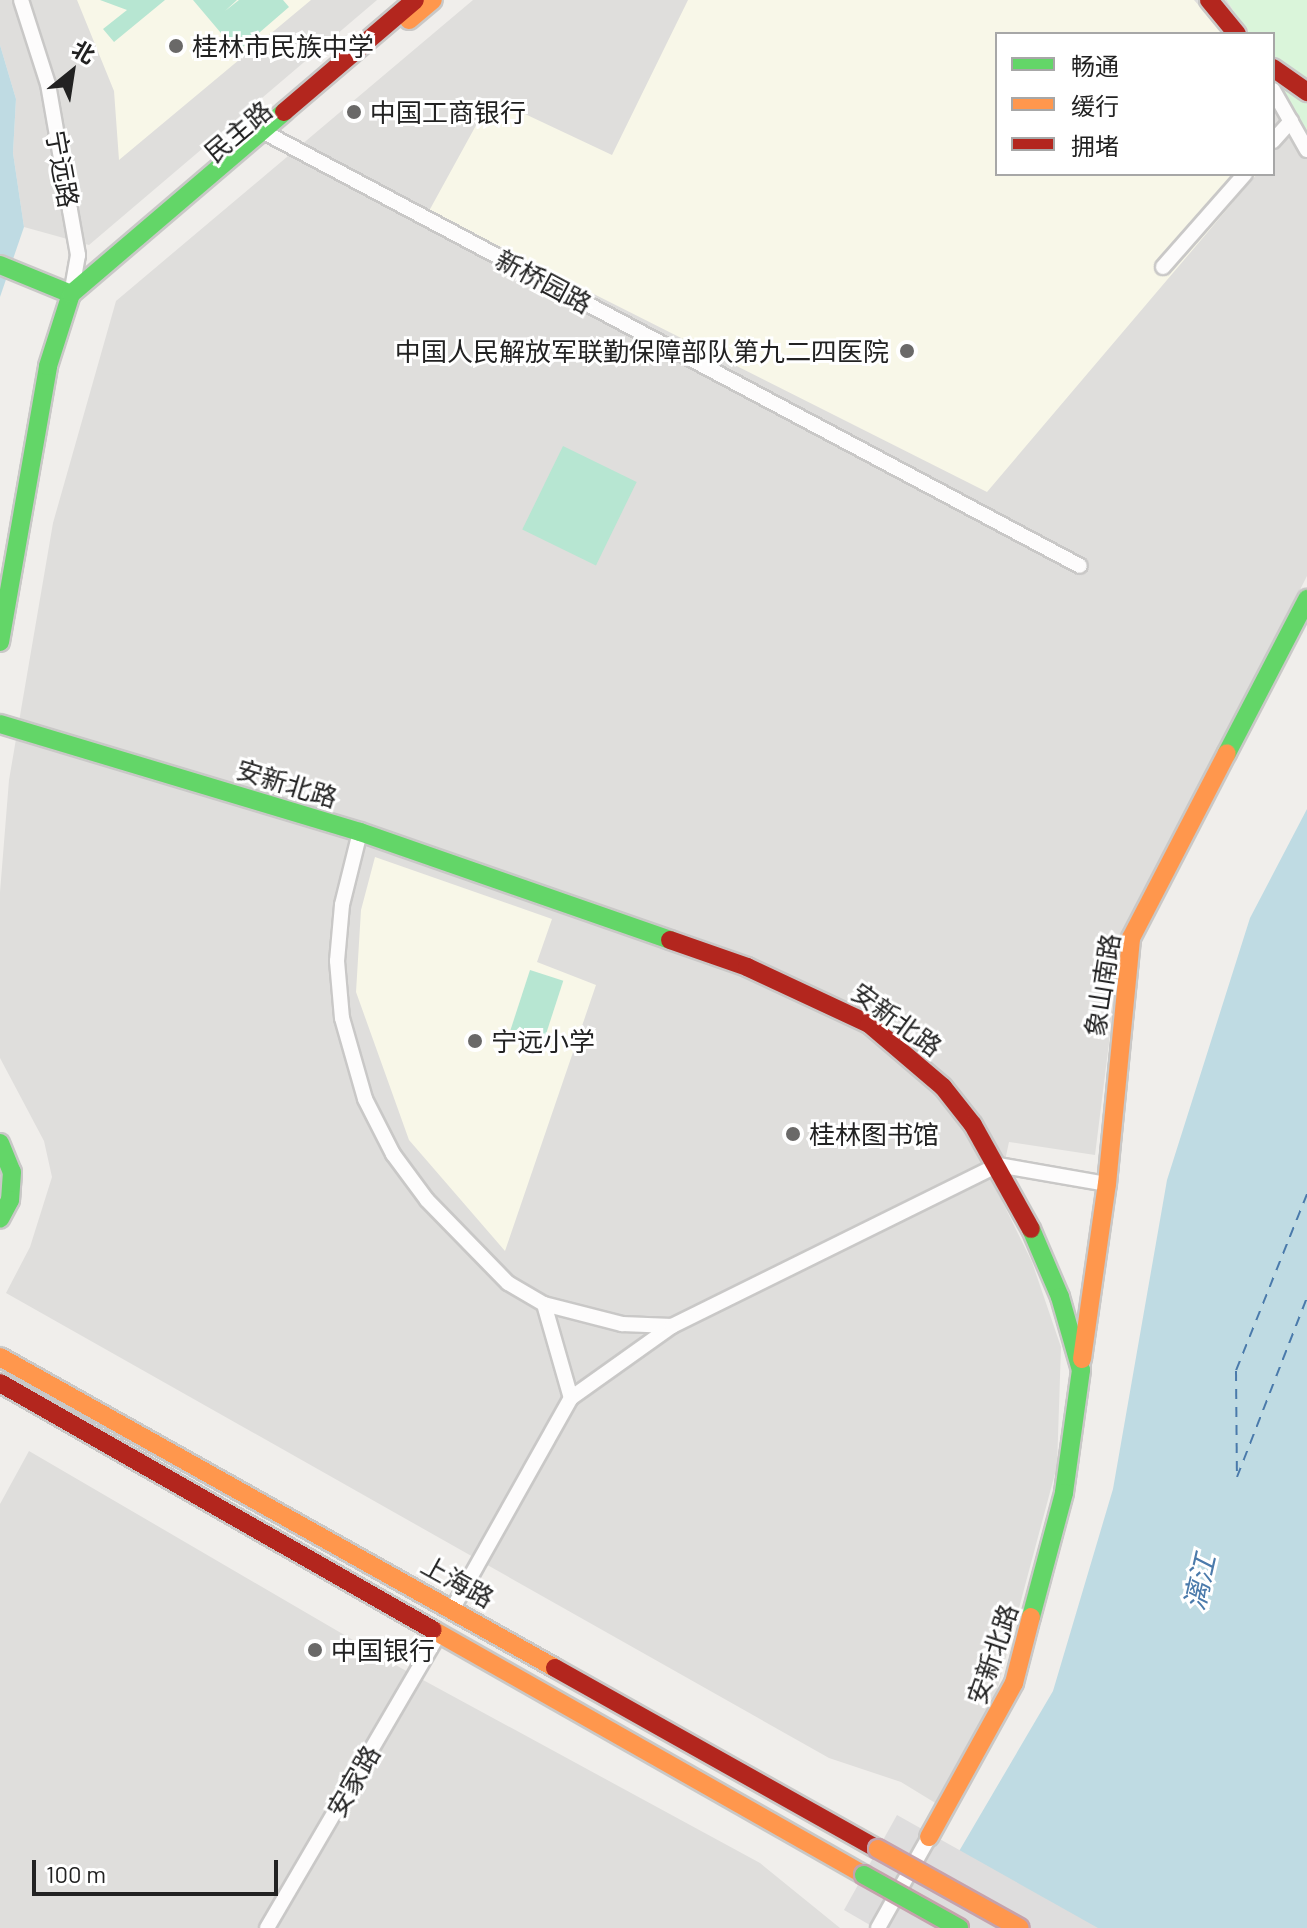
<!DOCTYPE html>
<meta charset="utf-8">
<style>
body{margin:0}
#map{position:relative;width:1307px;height:1928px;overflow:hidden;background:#f0eeeb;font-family:Barlow,"Noto Sans SC",sans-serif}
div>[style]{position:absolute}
.residential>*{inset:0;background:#dfdedc}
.education>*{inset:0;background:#f8f7e8}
.park>*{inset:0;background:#daf5da}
.pitch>*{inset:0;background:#b7e6d2;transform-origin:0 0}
.water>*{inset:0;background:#bfdbe3}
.pier>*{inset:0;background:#dedddd}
.ferry>*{height:2px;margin-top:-1px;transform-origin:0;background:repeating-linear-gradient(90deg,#4a7aab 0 10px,transparent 0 18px)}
.roads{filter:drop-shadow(2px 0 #c9c8c7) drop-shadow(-2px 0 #c9c8c7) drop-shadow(0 2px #c9c8c7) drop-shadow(0 -2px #c9c8c7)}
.street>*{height:14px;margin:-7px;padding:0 7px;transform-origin:7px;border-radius:7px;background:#fdfcfc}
.fast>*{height:18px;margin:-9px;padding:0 9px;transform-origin:9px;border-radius:9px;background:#63d668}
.slow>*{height:18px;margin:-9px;padding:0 9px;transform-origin:9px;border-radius:9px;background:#ff974d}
.jam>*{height:18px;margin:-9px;padding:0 9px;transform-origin:9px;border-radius:9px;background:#b3261e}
.bridges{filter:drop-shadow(2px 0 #c5a2ac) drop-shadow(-2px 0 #c5a2ac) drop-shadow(0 2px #c5a2ac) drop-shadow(0 -2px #c5a2ac)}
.fast-bridge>*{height:18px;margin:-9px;padding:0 9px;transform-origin:9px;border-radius:9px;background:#63d668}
.slow-bridge>*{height:18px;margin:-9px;padding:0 9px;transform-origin:9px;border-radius:9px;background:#ff974d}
.dots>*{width:22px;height:22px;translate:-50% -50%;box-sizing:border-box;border:4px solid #fff;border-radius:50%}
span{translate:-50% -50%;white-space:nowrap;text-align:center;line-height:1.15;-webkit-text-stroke:6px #fff;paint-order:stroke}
.poi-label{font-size:26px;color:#222}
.left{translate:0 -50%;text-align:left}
.right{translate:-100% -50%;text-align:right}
.street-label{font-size:26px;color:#222}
.water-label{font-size:28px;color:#4a7aab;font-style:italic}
.legend{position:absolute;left:995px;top:32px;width:280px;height:144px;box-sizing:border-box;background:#fff;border:2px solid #a7a7a7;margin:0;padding:10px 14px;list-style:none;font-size:24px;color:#222}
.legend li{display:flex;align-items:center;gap:16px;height:40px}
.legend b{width:40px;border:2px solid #a7a7a7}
.north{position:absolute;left:32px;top:32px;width:80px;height:80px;-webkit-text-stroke:6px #fff;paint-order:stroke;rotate:30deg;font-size:22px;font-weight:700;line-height:32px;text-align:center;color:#222}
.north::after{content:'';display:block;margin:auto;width:28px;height:36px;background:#222;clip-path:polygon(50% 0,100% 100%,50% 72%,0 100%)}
.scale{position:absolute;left:32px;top:1860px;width:246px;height:36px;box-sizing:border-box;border:4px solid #222;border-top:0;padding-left:10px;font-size:24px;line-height:28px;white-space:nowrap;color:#222;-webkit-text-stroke:6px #fff;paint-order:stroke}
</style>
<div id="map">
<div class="residential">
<div style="clip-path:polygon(0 0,377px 0,89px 245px,24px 227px,13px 153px,16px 99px,0 45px)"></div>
<div style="clip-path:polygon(473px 0,1227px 0,1247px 34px,997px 34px,997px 174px,1273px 174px,1273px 77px,1307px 133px,1307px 576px,1122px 939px,1095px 1155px,1009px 1142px,998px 1193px,1032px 1262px,1061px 1347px,1057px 1466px,996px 1694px,937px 1804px,901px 1782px,829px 1758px,6px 1293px,30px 1247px,52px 1177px,44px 1141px,0 1058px,0 892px,9px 780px,53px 523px,116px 301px)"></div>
<div style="clip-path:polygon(29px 1451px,401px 1668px,760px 1863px,840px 1928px,0 1928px,0 1504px)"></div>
</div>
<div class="education">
<div style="clip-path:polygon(77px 0,311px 0,119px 160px,114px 91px)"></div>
<div style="clip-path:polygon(688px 0,1194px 0,1224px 34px,997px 34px,997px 174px,1257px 174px,987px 492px,429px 211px,491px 98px,612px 155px)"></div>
<div style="clip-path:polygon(375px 857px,552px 919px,537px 962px,596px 985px,505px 1251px,409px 1140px,356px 992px,361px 910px)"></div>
</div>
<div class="park">
<div style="clip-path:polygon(1227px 0,1307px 0,1307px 133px,1273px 77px,1273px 34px,1247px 34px)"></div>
</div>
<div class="pitch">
<div style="clip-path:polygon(100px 0,165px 0,114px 42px,103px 29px,127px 10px)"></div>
<div style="clip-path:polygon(193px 0,237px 0,225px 11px,239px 0,283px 0,289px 7px,237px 52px)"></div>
<div style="left:563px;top:446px;width:82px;height:93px;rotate:26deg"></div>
<div style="left:530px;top:970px;width:35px;height:69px;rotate:18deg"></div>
</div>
<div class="water">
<div style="clip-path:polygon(0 45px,16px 99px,13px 153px,24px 227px,0 297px)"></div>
<div style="clip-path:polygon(1307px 809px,1307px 1928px,914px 1928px,1053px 1691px,1113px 1489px,1167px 1180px,1250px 918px)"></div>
</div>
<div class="pier">
<div style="clip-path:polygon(897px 1815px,1098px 1928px,875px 1928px,844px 1910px)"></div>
</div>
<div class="ferry">
<div style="left:1307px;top:1194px;width:191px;rotate:111.9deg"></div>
<div style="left:1236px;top:1371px;width:106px;rotate:89.5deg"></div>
<div style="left:1237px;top:1477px;width:193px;rotate:-68.7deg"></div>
</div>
<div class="roads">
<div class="street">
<div style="left:21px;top:0;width:88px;rotate:72.2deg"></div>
<div style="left:48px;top:84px;width:128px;rotate:80.1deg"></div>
<div style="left:70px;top:210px;width:46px;rotate:79.9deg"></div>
<div style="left:78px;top:255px;width:40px;rotate:100deg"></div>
<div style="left:1273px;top:90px;width:69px;rotate:60.5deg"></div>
<div style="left:262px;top:131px;width:926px;rotate:28deg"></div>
<div style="left:1273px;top:141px;width:27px;rotate:-48deg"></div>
<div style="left:1163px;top:267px;width:124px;rotate:-48.6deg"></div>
<div style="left:360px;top:832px;width:75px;rotate:103.9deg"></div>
<div style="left:342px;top:905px;width:56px;rotate:95.1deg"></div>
<div style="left:337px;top:961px;width:57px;rotate:85deg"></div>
<div style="left:342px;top:1018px;width:84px;rotate:74.1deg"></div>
<div style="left:365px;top:1099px;width:62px;rotate:63deg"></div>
<div style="left:393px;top:1154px;width:57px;rotate:53.5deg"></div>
<div style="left:427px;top:1200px;width:116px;rotate:45.7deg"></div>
<div style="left:508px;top:1283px;width:42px;rotate:30.3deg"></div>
<div style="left:544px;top:1304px;width:98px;rotate:74deg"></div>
<div style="left:544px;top:1304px;width:81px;rotate:14.4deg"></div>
<div style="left:622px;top:1324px;width:50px;rotate:2.3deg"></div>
<div style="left:453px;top:1608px;width:241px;rotate:-60.7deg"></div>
<div style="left:571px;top:1398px;width:124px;rotate:-35.5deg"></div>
<div style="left:672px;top:1326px;width:364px;rotate:-26.3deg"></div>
<div style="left:998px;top:1165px;width:111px;rotate:9.9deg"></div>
<div style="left:267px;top:1928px;width:341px;rotate:-59.7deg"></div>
<div style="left:878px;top:1928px;width:104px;rotate:-60.7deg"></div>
</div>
<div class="fast">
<div style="left:0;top:265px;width:77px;rotate:22.2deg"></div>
<div style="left:0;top:642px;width:280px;rotate:-80.1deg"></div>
<div style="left:48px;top:366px;width:76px;rotate:-72.3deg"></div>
<div style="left:71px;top:294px;width:280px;rotate:-40.5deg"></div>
<div style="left:0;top:724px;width:376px;rotate:16.7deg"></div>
<div style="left:360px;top:832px;width:328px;rotate:19.2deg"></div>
<div style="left:1227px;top:753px;width:174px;rotate:-62.5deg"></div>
<div style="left:0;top:1143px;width:31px;rotate:68deg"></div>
<div style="left:12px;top:1172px;width:28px;rotate:94deg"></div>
<div style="left:10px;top:1200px;width:21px;rotate:118deg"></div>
<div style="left:1031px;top:1229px;width:74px;rotate:66.9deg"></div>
<div style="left:1060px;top:1297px;width:76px;rotate:74deg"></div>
<div style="left:1081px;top:1370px;width:124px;rotate:97.9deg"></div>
<div style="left:1064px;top:1493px;width:128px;rotate:104.9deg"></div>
</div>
<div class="slow">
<div style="left:409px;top:20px;width:31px;rotate:-40deg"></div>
<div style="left:0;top:1357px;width:636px;rotate:29.26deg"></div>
<div style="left:1082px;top:1359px;width:177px;rotate:-81.9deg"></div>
<div style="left:1107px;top:1184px;width:247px;rotate:-84.4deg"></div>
<div style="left:1131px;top:938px;width:208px;rotate:-62.6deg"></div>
<div style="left:433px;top:1630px;width:496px;rotate:29.6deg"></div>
<div style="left:929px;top:1837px;width:176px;rotate:-61.1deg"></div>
<div style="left:1014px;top:1683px;width:68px;rotate:-75.6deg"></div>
</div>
<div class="jam">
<div style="left:1209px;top:0;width:44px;rotate:50.5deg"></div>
<div style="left:1273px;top:68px;width:42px;rotate:35.2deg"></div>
<div style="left:284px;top:112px;width:172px;rotate:-40.5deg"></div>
<div style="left:670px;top:940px;width:82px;rotate:19.3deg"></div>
<div style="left:747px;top:967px;width:135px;rotate:25deg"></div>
<div style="left:869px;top:1024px;width:97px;rotate:40.4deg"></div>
<div style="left:943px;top:1087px;width:48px;rotate:51.7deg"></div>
<div style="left:973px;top:1125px;width:119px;rotate:60.9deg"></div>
<div style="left:0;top:1383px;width:498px;rotate:29.7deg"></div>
<div style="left:555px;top:1668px;width:370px;rotate:29.3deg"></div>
</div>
</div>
<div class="bridges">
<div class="fast-bridge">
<div style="left:864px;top:1875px;width:109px;rotate:29.2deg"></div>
</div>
<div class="slow-bridge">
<div style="left:878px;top:1849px;width:162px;rotate:29.1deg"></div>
</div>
</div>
<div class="dots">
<div style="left:176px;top:46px;background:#6a6968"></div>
<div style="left:354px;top:112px;background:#6a6968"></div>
<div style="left:907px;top:351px;background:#6a6968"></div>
<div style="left:475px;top:1041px;background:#6a6968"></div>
<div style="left:793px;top:1134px;background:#6a6968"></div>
<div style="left:315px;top:1650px;background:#6a6968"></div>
</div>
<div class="poi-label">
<span class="left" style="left:192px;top:46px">桂林市民族中学</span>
<span class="left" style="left:370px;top:112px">中国工商银行</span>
<span class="right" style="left:889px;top:351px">中国人民解放军联勤保障部队第九二四医院</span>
<span class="left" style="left:491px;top:1041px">宁远小学</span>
<span class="left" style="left:809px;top:1134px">桂林图书馆</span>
<span class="left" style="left:331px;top:1650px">中国银行</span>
</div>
<div class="street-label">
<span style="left:238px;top:131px;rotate:-40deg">民主路</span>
<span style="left:63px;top:169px;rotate:80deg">宁远路</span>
<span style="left:544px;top:281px;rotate:28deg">新桥园路</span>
<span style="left:287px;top:783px;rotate:17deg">安新北路</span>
<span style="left:1102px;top:985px;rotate:-81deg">象山南路</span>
<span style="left:897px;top:1019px;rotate:36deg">安新北路</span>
<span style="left:458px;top:1581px;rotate:29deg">上海路</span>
<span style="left:992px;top:1654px;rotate:-71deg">安新北路</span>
<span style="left:353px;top:1781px;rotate:-60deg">安家路</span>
</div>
<div class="water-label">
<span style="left:1199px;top:1582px;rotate:-77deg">漓江</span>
</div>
<ul class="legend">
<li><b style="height:10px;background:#63d668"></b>畅通</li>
<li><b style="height:10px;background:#ff974d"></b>缓行</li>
<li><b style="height:10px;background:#b3261e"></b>拥堵</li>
</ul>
<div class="north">北</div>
<div class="scale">100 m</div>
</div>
